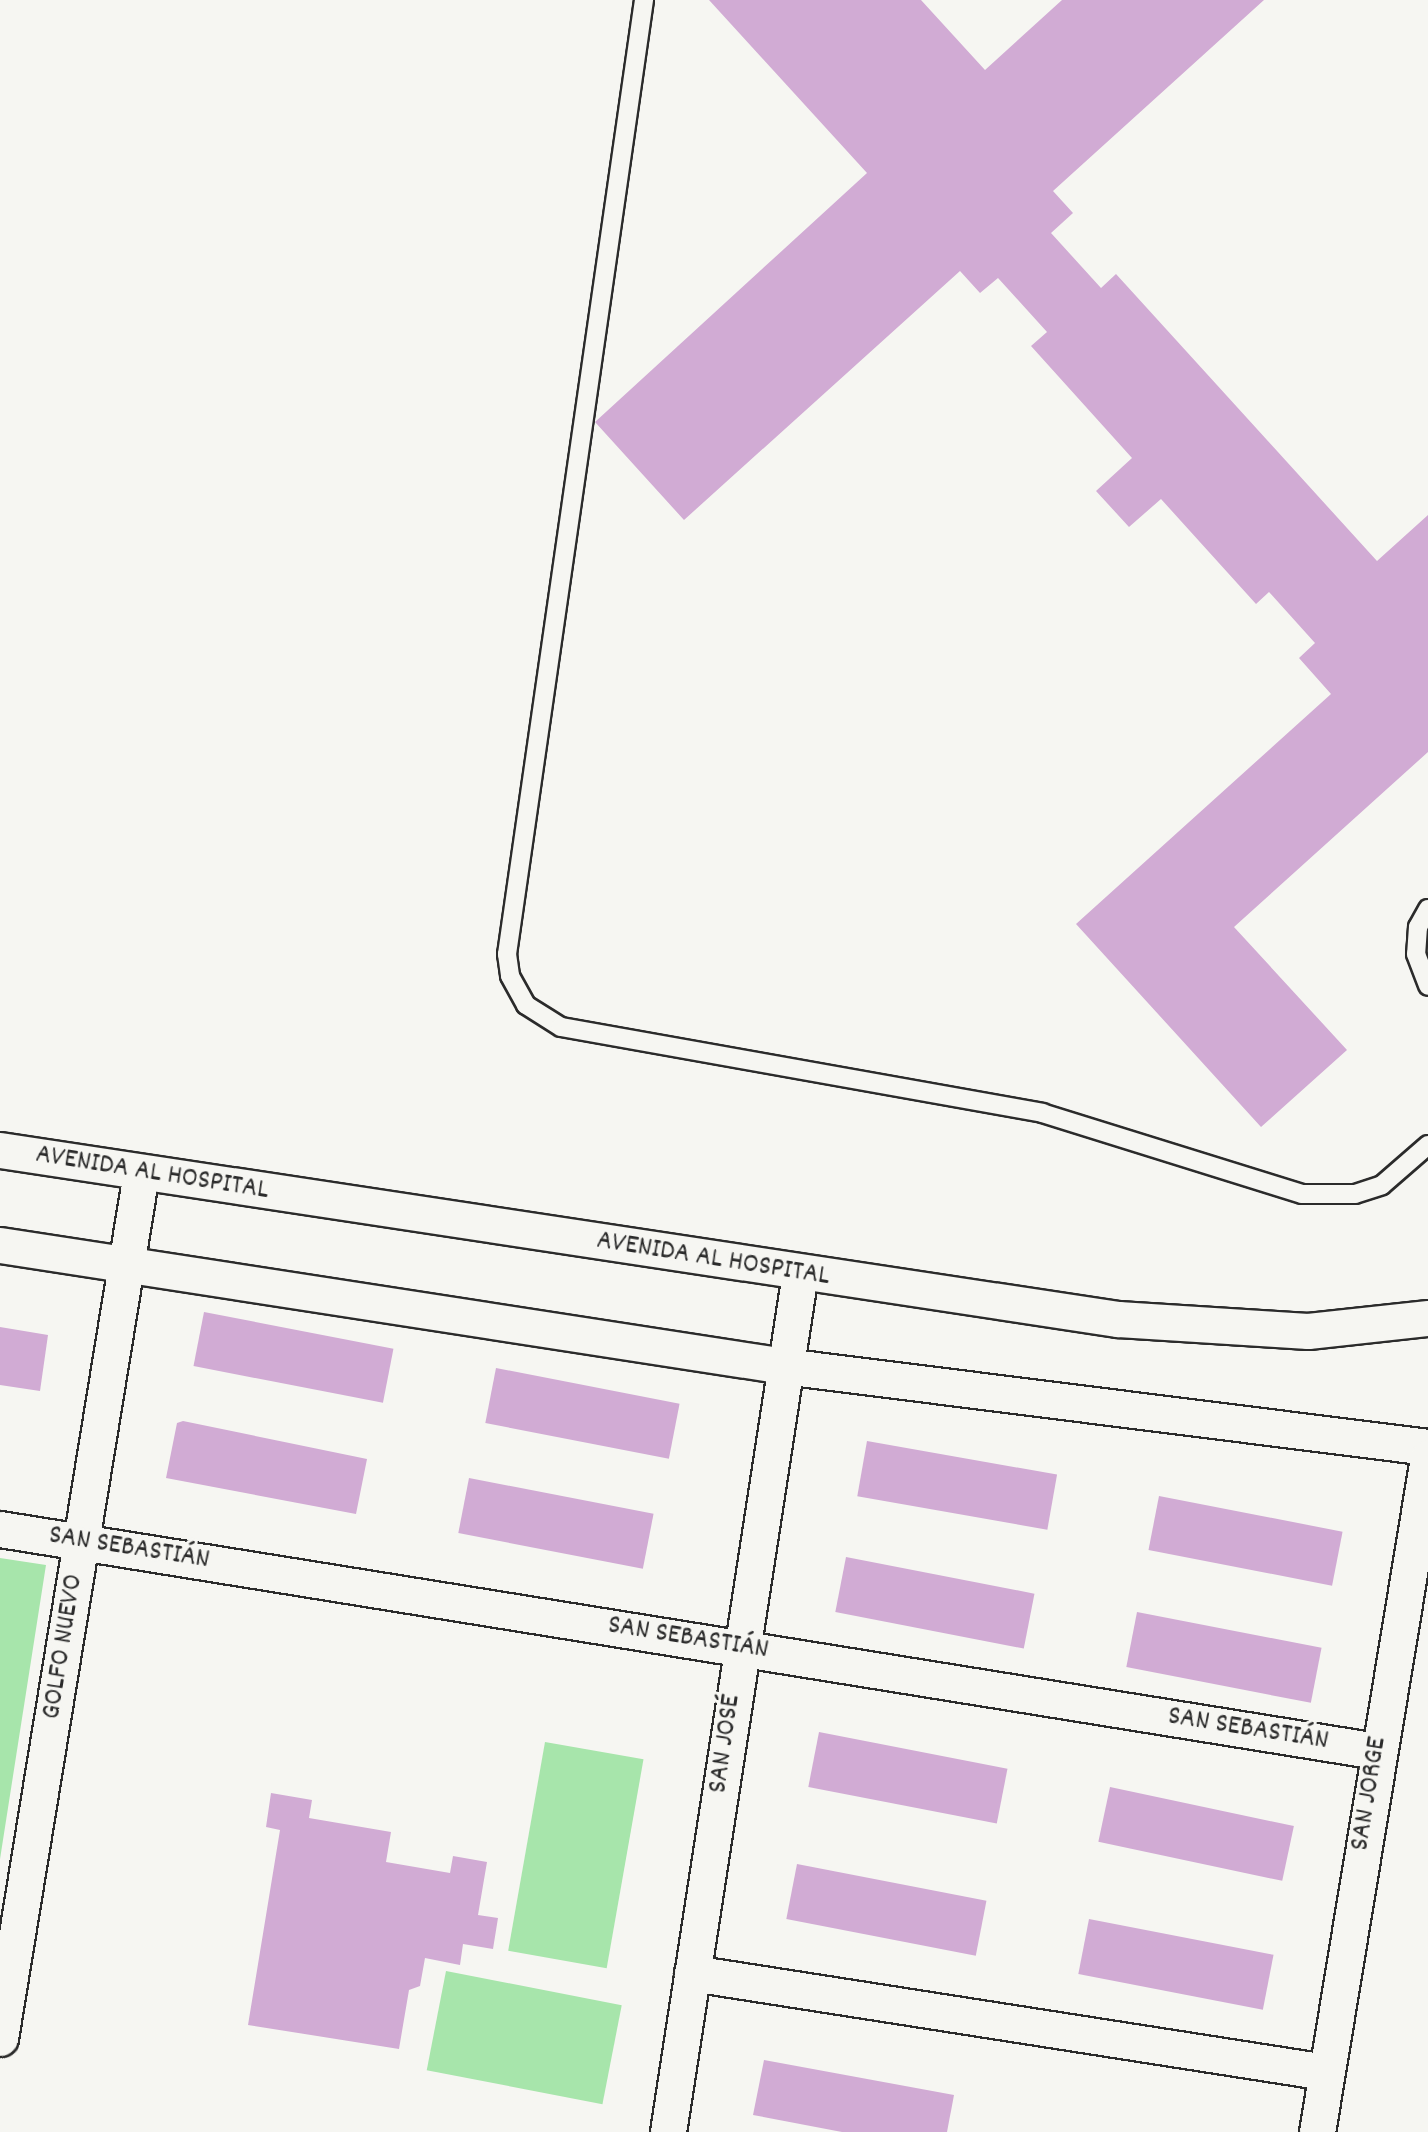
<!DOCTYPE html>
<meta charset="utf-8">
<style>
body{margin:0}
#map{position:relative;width:1428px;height:2132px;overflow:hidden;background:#f6f6f2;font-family:Dekko,sans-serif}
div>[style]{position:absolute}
.green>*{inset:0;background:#a7e5ab;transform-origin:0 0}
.building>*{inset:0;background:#d1abd4;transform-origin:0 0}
.roads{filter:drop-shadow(2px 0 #2b2b2b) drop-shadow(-2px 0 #2b2b2b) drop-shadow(0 2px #2b2b2b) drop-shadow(0 -2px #2b2b2b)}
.service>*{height:18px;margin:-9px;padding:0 9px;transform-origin:9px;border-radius:9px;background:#f6f6f2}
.minor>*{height:35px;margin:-17.5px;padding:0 17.5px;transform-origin:17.5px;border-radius:17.5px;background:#f6f6f2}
span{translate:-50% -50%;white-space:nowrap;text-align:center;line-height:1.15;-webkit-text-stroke:6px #f6f6f2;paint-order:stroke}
.street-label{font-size:28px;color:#2b2b2b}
</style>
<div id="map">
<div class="green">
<div style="clip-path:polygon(0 1558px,46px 1565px,0 1859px)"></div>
<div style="left:545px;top:1742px;width:100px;height:212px;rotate:10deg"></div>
<div style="left:446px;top:1971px;width:179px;height:101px;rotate:11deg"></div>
</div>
<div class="building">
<div style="clip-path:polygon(709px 0,921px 0,985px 70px,1062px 0,1264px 0,1053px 191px,1073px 213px,1051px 233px,1101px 288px,1116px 274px,1377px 561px,1428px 515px,1428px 752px,1234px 927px,1347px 1050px,1261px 1127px,1076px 924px,1331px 694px,1299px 658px,1315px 643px,1269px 592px,1256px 604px,1161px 499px,1129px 527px,1096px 491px,1132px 458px,1031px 346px,1047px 332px,998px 278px,980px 293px,960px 271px,684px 520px,595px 422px,867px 173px)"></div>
<div style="left:204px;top:1312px;width:193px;height:55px;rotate:11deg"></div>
<div style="clip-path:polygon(0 1327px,48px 1335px,40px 1391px,0 1385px)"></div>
<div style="left:496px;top:1368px;width:187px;height:56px;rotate:11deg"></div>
<div style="clip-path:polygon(183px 1421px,367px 1459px,356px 1514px,166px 1478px,177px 1423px)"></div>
<div style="left:867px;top:1441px;width:193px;height:56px;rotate:10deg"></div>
<div style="left:469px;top:1478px;width:188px;height:56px;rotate:11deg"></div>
<div style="left:1159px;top:1496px;width:187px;height:55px;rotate:11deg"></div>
<div style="left:846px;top:1557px;width:192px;height:56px;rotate:11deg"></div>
<div style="left:1137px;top:1612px;width:188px;height:56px;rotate:11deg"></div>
<div style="left:819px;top:1732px;width:192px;height:56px;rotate:11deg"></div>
<div style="left:1110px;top:1787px;width:188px;height:56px;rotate:12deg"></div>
<div style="clip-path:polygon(271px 1793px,312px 1800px,309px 1818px,391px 1832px,386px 1862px,450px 1873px,453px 1856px,487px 1862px,478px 1915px,498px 1918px,493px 1949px,463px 1944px,460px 1965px,425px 1958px,420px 1986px,409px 1990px,399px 2049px,248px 2025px,280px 1830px,266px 1827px)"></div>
<div style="left:797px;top:1864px;width:193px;height:56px;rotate:11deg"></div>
<div style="left:1089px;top:1919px;width:188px;height:56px;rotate:11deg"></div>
<div style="clip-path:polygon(764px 2060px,954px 2095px,947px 2132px,842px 2132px,753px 2115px)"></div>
</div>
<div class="roads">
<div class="service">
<div style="left:644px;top:0;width:964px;rotate:98.17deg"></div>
<div style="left:507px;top:954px;width:22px;rotate:82deg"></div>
<div style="left:510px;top:976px;width:33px;rotate:61deg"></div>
<div style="left:526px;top:1005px;width:41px;rotate:32.2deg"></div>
<div style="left:561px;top:1027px;width:489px;rotate:10.1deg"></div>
<div style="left:1042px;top:1113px;width:272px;rotate:17.3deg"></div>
<div style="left:1302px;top:1194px;width:53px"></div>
<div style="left:1355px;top:1194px;width:28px;rotate:-18deg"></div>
<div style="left:1382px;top:1185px;width:61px;rotate:-41deg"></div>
<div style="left:1428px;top:909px;width:21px;rotate:119deg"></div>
<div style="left:1418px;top:927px;width:27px;rotate:94deg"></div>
<div style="left:1416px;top:954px;width:34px;rotate:69deg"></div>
</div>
<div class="minor">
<div style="left:0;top:1150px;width:1131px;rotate:8.6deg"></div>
<div style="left:1118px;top:1319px;width:190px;rotate:3.6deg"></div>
<div style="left:1308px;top:1331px;width:121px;rotate:-6.2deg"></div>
<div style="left:0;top:1245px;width:793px;rotate:8.77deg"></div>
<div style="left:784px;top:1366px;width:649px;rotate:7.17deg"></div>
<div style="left:0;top:1529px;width:1395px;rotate:9.16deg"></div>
<div style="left:692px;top:1973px;width:642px;rotate:8.88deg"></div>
<div style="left:0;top:2038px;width:876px;rotate:-80.74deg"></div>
<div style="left:668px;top:2132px;width:869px;rotate:-81.26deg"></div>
<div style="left:1317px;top:2132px;width:683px;rotate:-80.65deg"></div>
</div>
</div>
<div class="street-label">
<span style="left:152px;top:1174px;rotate:9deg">AVENIDA AL HOSPITAL</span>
<span style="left:713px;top:1260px;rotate:9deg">AVENIDA AL HOSPITAL</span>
<span style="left:129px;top:1549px;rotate:9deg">SAN SEBASTIÁN</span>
<span style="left:688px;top:1639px;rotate:9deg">SAN SEBASTIÁN</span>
<span style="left:64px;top:1647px;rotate:-81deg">GOLFO NUEVO</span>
<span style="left:1248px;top:1730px;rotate:9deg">SAN SEBASTIÁN</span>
<span style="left:726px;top:1744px;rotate:-82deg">SAN JOSÉ</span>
<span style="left:1370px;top:1794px;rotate:-81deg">SAN JORGE</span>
</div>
</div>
